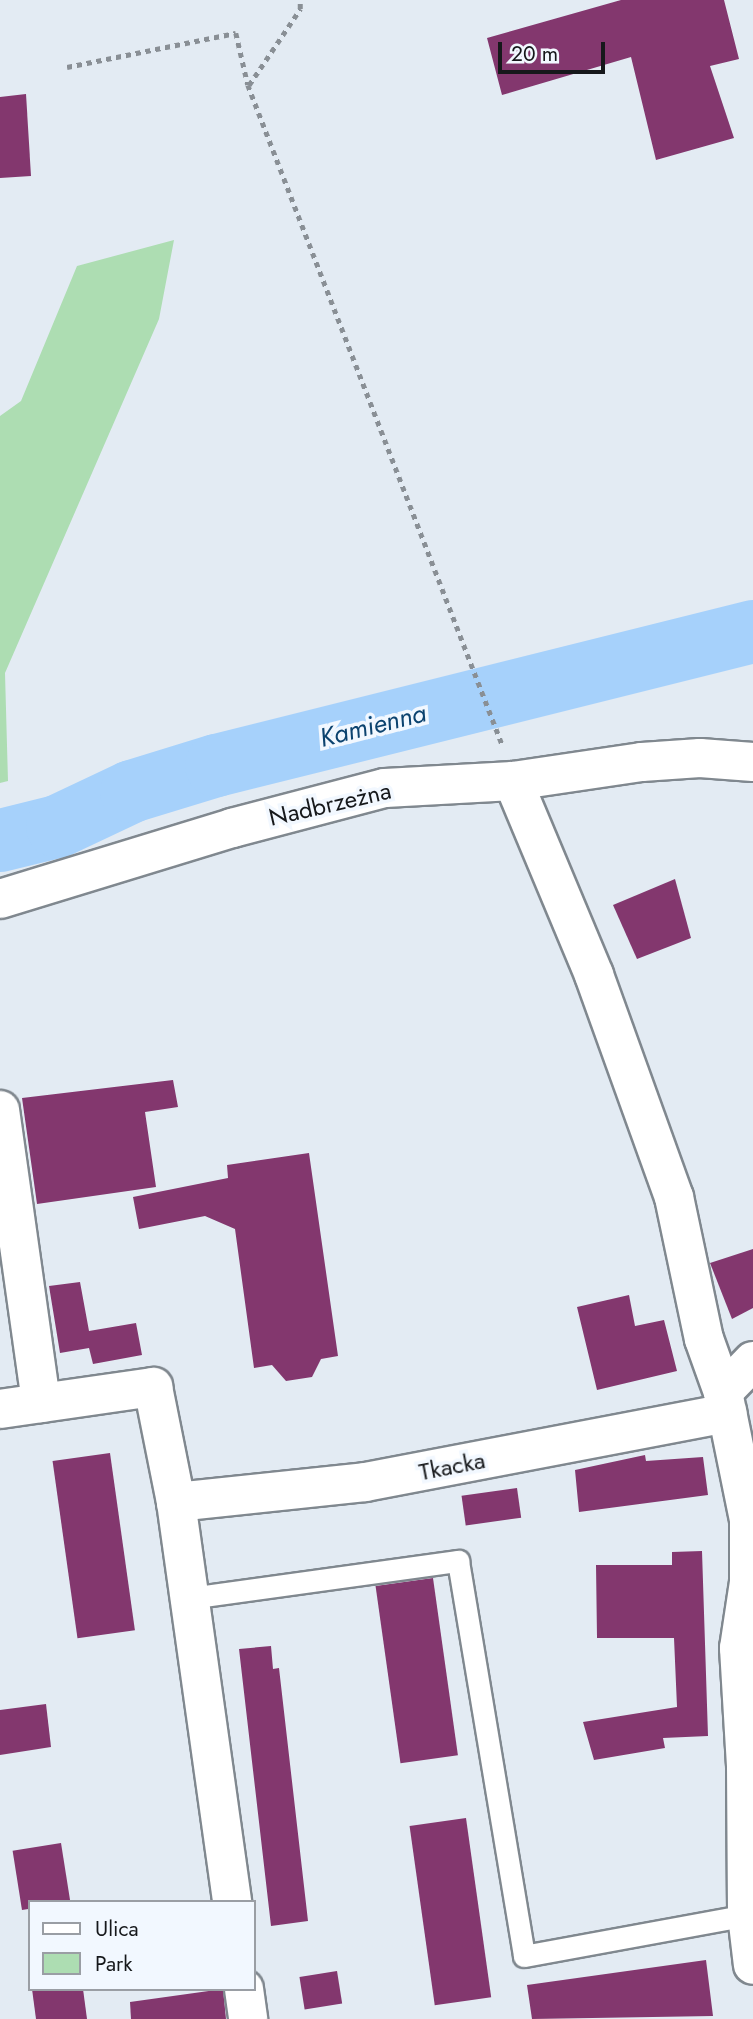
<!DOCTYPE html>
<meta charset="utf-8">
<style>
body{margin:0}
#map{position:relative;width:753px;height:2019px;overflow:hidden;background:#e3ebf3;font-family:Jost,sans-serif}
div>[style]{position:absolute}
.green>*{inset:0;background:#adddb2}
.river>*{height:63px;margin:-31.5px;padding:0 31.5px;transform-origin:31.5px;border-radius:31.5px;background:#a6d1fb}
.building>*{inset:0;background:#83376e;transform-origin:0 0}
.path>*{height:4.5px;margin-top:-2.25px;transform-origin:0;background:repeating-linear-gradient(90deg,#898f95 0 5px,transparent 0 10px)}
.roads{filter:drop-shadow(2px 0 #80888f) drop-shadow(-2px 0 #80888f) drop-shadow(0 2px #80888f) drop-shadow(0 -2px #80888f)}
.lane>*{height:21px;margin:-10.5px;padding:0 10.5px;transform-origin:10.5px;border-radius:10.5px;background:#fff}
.street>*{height:38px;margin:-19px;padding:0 19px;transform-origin:19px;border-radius:19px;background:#fff}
span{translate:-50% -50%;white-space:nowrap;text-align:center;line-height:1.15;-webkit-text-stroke:7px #f2f8ff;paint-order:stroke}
.street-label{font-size:24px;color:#16181b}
.water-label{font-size:26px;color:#0c436f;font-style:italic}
.legend{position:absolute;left:28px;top:1900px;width:228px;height:91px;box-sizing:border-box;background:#f2f8ff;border:2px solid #9a9ea4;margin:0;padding:9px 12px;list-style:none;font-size:21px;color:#16181b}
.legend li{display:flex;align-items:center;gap:14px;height:35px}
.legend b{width:35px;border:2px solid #9a9ea4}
.scale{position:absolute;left:498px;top:42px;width:107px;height:32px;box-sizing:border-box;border:4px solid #16181b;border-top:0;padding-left:9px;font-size:21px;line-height:24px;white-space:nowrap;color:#16181b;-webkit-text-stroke:5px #f2f8ff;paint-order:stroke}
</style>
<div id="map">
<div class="green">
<div style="clip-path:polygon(174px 240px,159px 319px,5px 673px,8px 781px,0 783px,0 416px,21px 401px,77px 266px)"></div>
</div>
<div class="river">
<div style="left:0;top:840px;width:59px;rotate:-13.8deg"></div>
<div style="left:57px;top:826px;width:82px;rotate:-25.3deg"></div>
<div style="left:131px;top:791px;width:89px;rotate:-17deg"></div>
<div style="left:216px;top:765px;width:553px;rotate:-14.01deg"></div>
</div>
<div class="building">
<div style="clip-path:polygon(621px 0,724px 0,739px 59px,710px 66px,734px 138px,656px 160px,631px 57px,502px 95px,487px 38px)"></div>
<div style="clip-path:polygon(26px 94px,31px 176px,0 178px,0 97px)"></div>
<div style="clip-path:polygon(675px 879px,691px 938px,637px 959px,613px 905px)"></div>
<div style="clip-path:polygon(173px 1080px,178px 1107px,145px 1112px,156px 1187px,37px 1204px,22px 1098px)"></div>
<div style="clip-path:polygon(309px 1153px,338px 1356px,321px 1359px,312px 1377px,286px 1381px,272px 1365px,254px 1368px,235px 1229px,205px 1216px,139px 1229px,133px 1197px,228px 1178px,227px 1165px)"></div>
<div style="clip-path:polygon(753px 1249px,753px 1308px,732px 1319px,710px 1263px)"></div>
<div style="clip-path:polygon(80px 1282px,89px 1331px,136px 1323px,142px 1355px,93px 1364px,89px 1348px,60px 1353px,49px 1286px)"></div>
<div style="clip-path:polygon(629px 1295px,635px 1326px,664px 1320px,677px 1371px,597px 1390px,577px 1307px)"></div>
<div style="left:110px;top:1453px;width:179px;height:58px;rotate:82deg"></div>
<div style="clip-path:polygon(645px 1455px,646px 1461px,703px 1457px,708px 1495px,579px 1512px,575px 1470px)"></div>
<div style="left:517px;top:1488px;width:30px;height:56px;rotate:82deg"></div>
<div style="clip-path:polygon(702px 1551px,708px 1736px,663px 1738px,665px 1748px,594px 1760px,583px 1722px,677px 1707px,674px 1638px,597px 1638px,596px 1565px,672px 1565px,672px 1552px)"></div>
<div style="left:433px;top:1578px;width:179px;height:58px;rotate:82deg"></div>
<div style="clip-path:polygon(271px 1646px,273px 1669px,279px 1668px,308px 1921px,271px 1926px,239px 1649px)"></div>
<div style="clip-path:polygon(46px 1704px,51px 1747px,0 1755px,0 1710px)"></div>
<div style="left:466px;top:1818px;width:181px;height:57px;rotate:82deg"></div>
<div style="left:61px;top:1843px;width:60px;height:49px;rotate:81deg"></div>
<div style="clip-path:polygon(706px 1960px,713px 2016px,532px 2019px,527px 1985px)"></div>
<div style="left:337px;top:1971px;width:33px;height:38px;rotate:81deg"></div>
<div style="clip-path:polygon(32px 1989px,83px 1989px,87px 2019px,36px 2019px)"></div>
<div style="clip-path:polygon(223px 1989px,226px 2019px,131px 2019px,130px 2002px)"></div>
</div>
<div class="path">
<div style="left:67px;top:67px;width:172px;rotate:-11.4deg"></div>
<div style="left:236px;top:33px;width:53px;rotate:77deg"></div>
<div style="left:248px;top:85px;width:706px;rotate:68.92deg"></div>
<div style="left:249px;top:85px;width:92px;rotate:-56.1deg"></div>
<div style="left:300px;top:9px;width:9px;rotate:-90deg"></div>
</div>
<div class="roads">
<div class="lane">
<div style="left:190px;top:1598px;width:271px;rotate:-7.9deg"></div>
<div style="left:458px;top:1561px;width:400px;rotate:80.5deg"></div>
<div style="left:524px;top:1956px;width:227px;rotate:-10.4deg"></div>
</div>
<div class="street">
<div style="left:513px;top:781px;width:210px;rotate:67.3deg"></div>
<div style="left:594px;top:975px;width:236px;rotate:70.2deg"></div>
<div style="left:674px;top:1197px;width:145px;rotate:78.1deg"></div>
<div style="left:704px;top:1339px;width:56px;rotate:70.3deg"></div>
<div style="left:0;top:899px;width:243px;rotate:-17deg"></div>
<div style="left:232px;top:828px;width:158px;rotate:-14.7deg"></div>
<div style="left:385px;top:788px;width:128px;rotate:-3.1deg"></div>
<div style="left:513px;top:781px;width:130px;rotate:-8.4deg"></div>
<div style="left:642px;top:762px;width:58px;rotate:-3.9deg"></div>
<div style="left:700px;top:758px;width:53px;rotate:4.3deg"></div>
<div style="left:0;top:1110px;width:296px;rotate:82deg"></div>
<div style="left:753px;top:1361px;width:43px;rotate:134.1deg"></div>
<div style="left:723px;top:1392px;width:131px;rotate:78.5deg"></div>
<div style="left:749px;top:1520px;width:62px;rotate:90deg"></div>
<div style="left:749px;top:1582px;width:67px;rotate:98.6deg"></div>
<div style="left:739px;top:1648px;width:118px;rotate:86.6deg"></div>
<div style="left:746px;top:1766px;width:149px;rotate:89.6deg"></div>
<div style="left:747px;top:1915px;width:50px;rotate:83.2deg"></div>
<div style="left:0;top:1409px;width:155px;rotate:-8.2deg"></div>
<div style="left:153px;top:1387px;width:117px;rotate:78.7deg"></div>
<div style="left:176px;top:1502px;width:404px;rotate:82deg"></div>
<div style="left:176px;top:1502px;width:190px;rotate:-6deg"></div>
<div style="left:365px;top:1482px;width:369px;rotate:-10.8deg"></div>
<div style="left:244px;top:1989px;width:30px;rotate:82deg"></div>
</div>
</div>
<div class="street-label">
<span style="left:330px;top:804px;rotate:-13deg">Nadbrzeżna</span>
<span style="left:452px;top:1466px;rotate:-11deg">Tkacka</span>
</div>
<div class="water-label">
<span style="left:373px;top:726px;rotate:-14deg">Kamienna</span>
</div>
<ul class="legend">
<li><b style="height:9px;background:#fff"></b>Ulica</li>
<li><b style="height:19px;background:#adddb2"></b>Park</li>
</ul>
<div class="scale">20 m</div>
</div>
